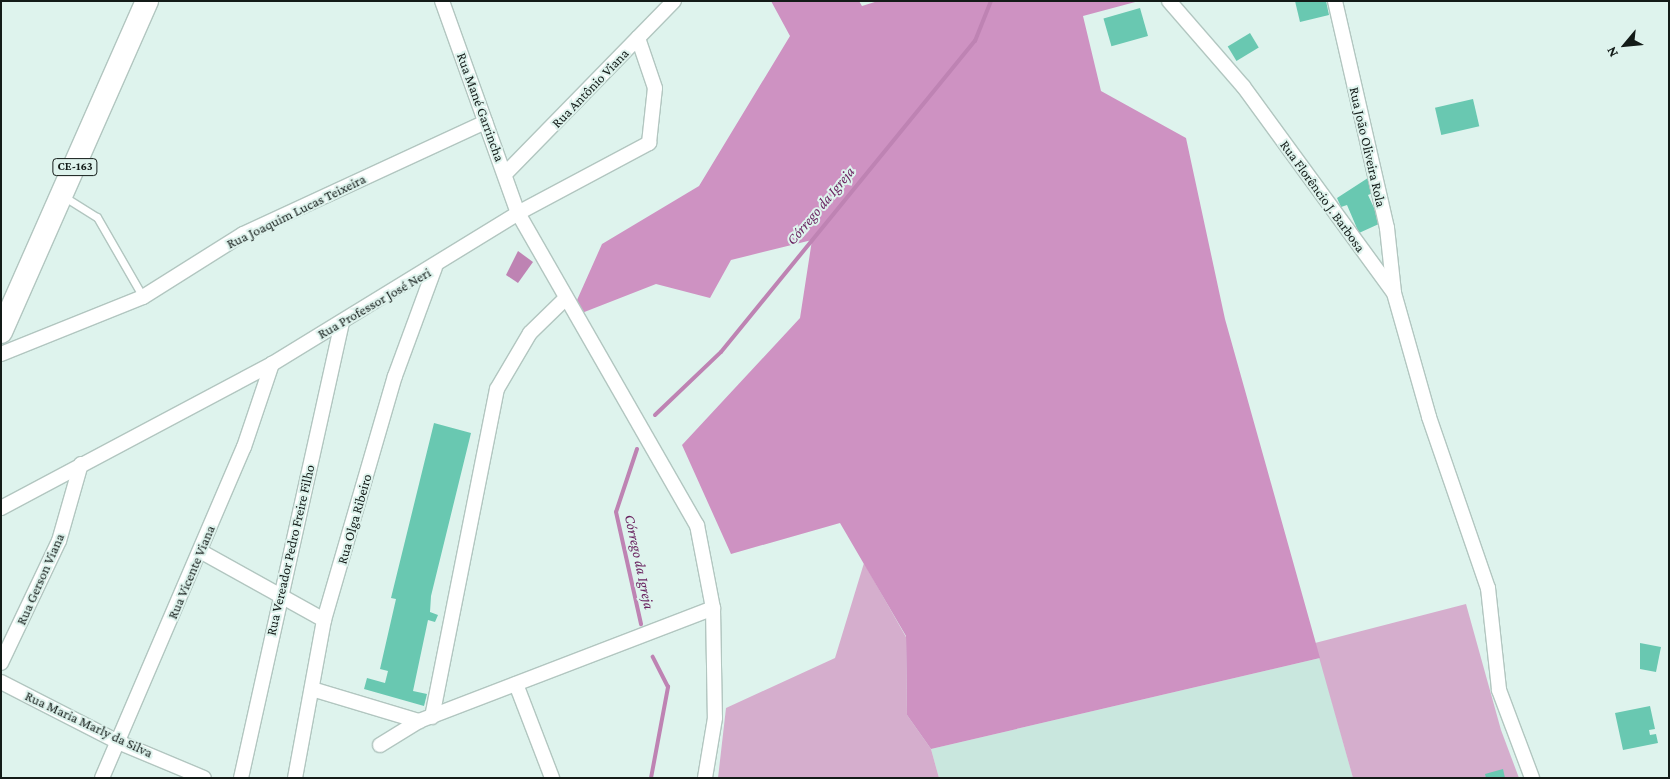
<!DOCTYPE html>
<meta charset="utf-8">
<style>
body{margin:0}
#map{position:relative;width:1670px;height:779px;overflow:hidden;background:#def3ed;font-family:"Crimson Pro",serif}
div>[style]{position:absolute}
.built>*{inset:0;background:#c9e7de}
.green>*{inset:0;background:#d5aecd}
.forest>*{inset:0;background:#ce92c2}
.water>*{inset:0;background:#be83b3}
.stream>*{height:4px;margin:-2px;padding:0 2px;transform-origin:2px;border-radius:2px;background:#be83b3}
.building>*{inset:0;background:#69c8b1;transform-origin:0 0}
.roads{filter:drop-shadow(1px 0 #b2c6c0) drop-shadow(-1px 0 #b2c6c0) drop-shadow(0 1px #b2c6c0) drop-shadow(0 -1px #b2c6c0)}
.lane>*{height:7px;margin:-3.5px;padding:0 3.5px;transform-origin:3.5px;border-radius:3.5px;background:#fff}
.street>*{height:14px;margin:-7px;padding:0 7px;transform-origin:7px;border-radius:7px;background:#fff}
.primary>*{height:22px;margin:-11px;padding:0 11px;transform-origin:11px;border-radius:11px;background:#fff}
span{translate:-50% -50%;white-space:nowrap;text-align:center;line-height:1.15;-webkit-text-stroke:4px #def3ed;paint-order:stroke}
.shield-label span{padding:1px 4px;background:#def3ed;border:1px solid;border-radius:4px;-webkit-text-stroke-width:0}
.shield-label{font-size:12px;color:#131b18;font-weight:700}
.street-label{font-size:14px;color:#131b18}
.water-label{font-size:15px;color:#6a2360;font-style:italic}
.frame{position:absolute;inset:0;border:2px solid #131b18;pointer-events:none}
.north{position:absolute;left:1600px;top:20px;width:50px;height:50px;-webkit-text-stroke:4px #def3ed;paint-order:stroke;rotate:242deg;font-size:14px;font-weight:700;line-height:20px;text-align:center;color:#131b18}
.north::after{content:'';display:block;margin:auto;width:18px;height:22px;background:#131b18;clip-path:polygon(50% 0,100% 100%,50% 72%,0 100%)}
</style>
<div id="map">
<div class="built">
<div style="clip-path:polygon(1320px 658px,1353px 778px,939px 778px,931px 749px)"></div>
</div>
<div class="green">
<div style="clip-path:polygon(864px 563px,906px 637px,907px 715px,931px 749px,939px 778px,718px 778px,726px 708px,835px 658px)"></div>
<div style="clip-path:polygon(1466px 604px,1501px 730px,1519px 778px,1353px 778px,1315px 643px)"></div>
</div>
<div class="forest">
<div style="clip-path:polygon(771px 1px,859px 1px,862px 6px,878px 1px,1139px 1px,1083px 16px,1101px 91px,1186px 138px,1225px 319px,1320px 658px,931px 749px,907px 715px,906px 636px,840px 523px,731px 554px,682px 445px,800px 318px,812px 240px,731px 260px,710px 298px,656px 284px,569px 318px,602px 244px,699px 186px,790px 36px)"></div>
</div>
<div class="water">
<div style="clip-path:polygon(518px 251px,533px 262px,518px 283px,506px 275px)"></div>
</div>
<div class="stream">
<div style="left:655px;top:415px;width:91px;rotate:-43.7deg"></div>
<div style="left:721px;top:352px;width:402px;rotate:-50.8deg"></div>
<div style="left:975px;top:41px;width:43px;rotate:-68.2deg"></div>
<div style="left:637px;top:449px;width:66px;rotate:108.4deg"></div>
<div style="left:616px;top:512px;width:115px;rotate:77.4deg"></div>
<div style="left:651px;top:778px;width:93px;rotate:-79.4deg"></div>
<div style="left:668px;top:687px;width:34px;rotate:-117deg"></div>
</div>
<div class="building">
<div style="clip-path:polygon(1295px 1px,1326px 1px,1329px 15px,1300px 22px)"></div>
<div style="left:1140px;top:8px;width:29px;height:38px;rotate:74deg"></div>
<div style="left:1250px;top:33px;width:17px;height:26px;rotate:59deg"></div>
<div style="left:1473px;top:99px;width:28px;height:39px;rotate:77deg"></div>
<div style="clip-path:polygon(1371px 176px,1378px 191px,1368px 195px,1381px 223px,1359px 233px,1347px 205px,1341px 207px,1337px 198px)"></div>
<div style="clip-path:polygon(434px 423px,471px 433px,431px 596px,430px 612px,438px 615px,435px 622px,428px 620px,413px 691px,427px 694px,424px 706px,364px 689px,367px 678px,385px 683px,388px 671px,380px 669px,396px 599px,391px 598px)"></div>
<div style="clip-path:polygon(1640px 643px,1661px 647px,1656px 672px,1640px 669px)"></div>
<div style="clip-path:polygon(1650px 706px,1655px 729px,1649px 730px,1650px 735px,1656px 734px,1658px 743px,1623px 750px,1615px 713px)"></div>
<div style="clip-path:polygon(1503px 769px,1505px 778px,1486px 778px,1485px 774px)"></div>
</div>
<div class="roads">
<div class="lane">
<div style="left:63px;top:196px;width:40px;rotate:32deg"></div>
<div style="left:97px;top:217px;width:92px;rotate:60.1deg"></div>
</div>
<div class="street">
<div style="left:442px;top:1px;width:225px;rotate:70.3deg"></div>
<div style="left:518px;top:213px;width:360px;rotate:60.2deg"></div>
<div style="left:697px;top:525px;width:85px;rotate:79.1deg"></div>
<div style="left:713px;top:608px;width:110px;rotate:89deg"></div>
<div style="left:715px;top:718px;width:61px;rotate:99.5deg"></div>
<div style="left:1169px;top:1px;width:113px;rotate:49deg"></div>
<div style="left:1243px;top:86px;width:256px;rotate:53.9deg"></div>
<div style="left:1394px;top:293px;width:129px;rotate:74.2deg"></div>
<div style="left:1429px;top:417px;width:181px;rotate:71deg"></div>
<div style="left:1488px;top:588px;width:103px;rotate:83.8deg"></div>
<div style="left:1499px;top:690px;width:94px;rotate:69.4deg"></div>
<div style="left:1335px;top:1px;width:233px;rotate:77.1deg"></div>
<div style="left:1387px;top:228px;width:64px;rotate:83.8deg"></div>
<div style="left:505px;top:174px;width:242px;rotate:-45.7deg"></div>
<div style="left:1px;top:354px;width:153px;rotate:-21.9deg"></div>
<div style="left:143px;top:297px;width:118px;rotate:-32.2deg"></div>
<div style="left:243px;top:234px;width:267px;rotate:-24.8deg"></div>
<div style="left:1px;top:508px;width:307px;rotate:-28deg"></div>
<div style="left:272px;top:364px;width:289px;rotate:-31.5deg"></div>
<div style="left:518px;top:213px;width:149px;rotate:-28.1deg"></div>
<div style="left:649px;top:143px;width:55px;rotate:-83.8deg"></div>
<div style="left:655px;top:88px;width:53px;rotate:-108.8deg"></div>
<div style="left:200px;top:551px;width:142px;rotate:29.1deg"></div>
<div style="left:1px;top:663px;width:135px;rotate:-64.6deg"></div>
<div style="left:59px;top:541px;width:80px;rotate:-74.1deg"></div>
<div style="left:1px;top:682px;width:131px;rotate:27.1deg"></div>
<div style="left:118px;top:742px;width:93px;rotate:22.7deg"></div>
<div style="left:516px;top:684px;width:101px;rotate:69deg"></div>
<div style="left:312px;top:689px;width:112px;rotate:16.7deg"></div>
<div style="left:432px;top:717px;width:334px;rotate:-78.8deg"></div>
<div style="left:497px;top:389px;width:65px;rotate:-59.5deg"></div>
<div style="left:530px;top:333px;width:49px;rotate:-44.2deg"></div>
<div style="left:380px;top:745px;width:46px;rotate:-31.6deg"></div>
<div style="left:419px;top:721px;width:315px;rotate:-21deg"></div>
<div style="left:102px;top:778px;width:360px;rotate:-66.8deg"></div>
<div style="left:244px;top:447px;width:88px;rotate:-71.4deg"></div>
<div style="left:241px;top:778px;width:467px;rotate:-77.5deg"></div>
<div style="left:295px;top:778px;width:161px;rotate:-79.6deg"></div>
<div style="left:324px;top:620px;width:254px;rotate:-73.8deg"></div>
<div style="left:395px;top:376px;width:116px;rotate:-69.8deg"></div>
</div>
<div class="primary">
<div style="left:1px;top:332px;width:362px;rotate:-66.2deg"></div>
</div>
</div>
<div class="shield-label">
<span style="left:75px;top:167px">CE-163</span>
</div>
<div class="street-label">
<span style="left:590px;top:88px;rotate:-46deg">Rua Antônio Viana</span>
<span style="left:481px;top:107px;rotate:70deg">Rua Mané Garrincha</span>
<span style="left:1368px;top:147px;rotate:77deg">Rua João Oliveira Rola</span>
<span style="left:1323px;top:196px;rotate:54deg">Rua Florêncio J. Barbosa</span>
<span style="left:296px;top:211px;rotate:-26deg">Rua Joaquim Lucas Teixeira</span>
<span style="left:374px;top:303px;rotate:-30deg">Rua Professor José Neri</span>
<span style="left:354px;top:519px;rotate:-74deg">Rua Olga Ribeiro</span>
<span style="left:290px;top:550px;rotate:-77deg">Rua Vereador Pedro Freire Filho</span>
<span style="left:191px;top:572px;rotate:-67deg">Rua Vicente Viana</span>
<span style="left:40px;top:579px;rotate:-66deg">Rua Gerson Viana</span>
<span style="left:89px;top:724px;rotate:25deg">Rua Maria Marly da Silva</span>
</div>
<div class="water-label">
<span style="left:821px;top:206px;rotate:-50deg">Córrego da Igreja</span>
<span style="left:639px;top:562px;rotate:78deg">Córrego da Igreja</span>
</div>
<div class="frame"></div>
<div class="north">N</div>
</div>
